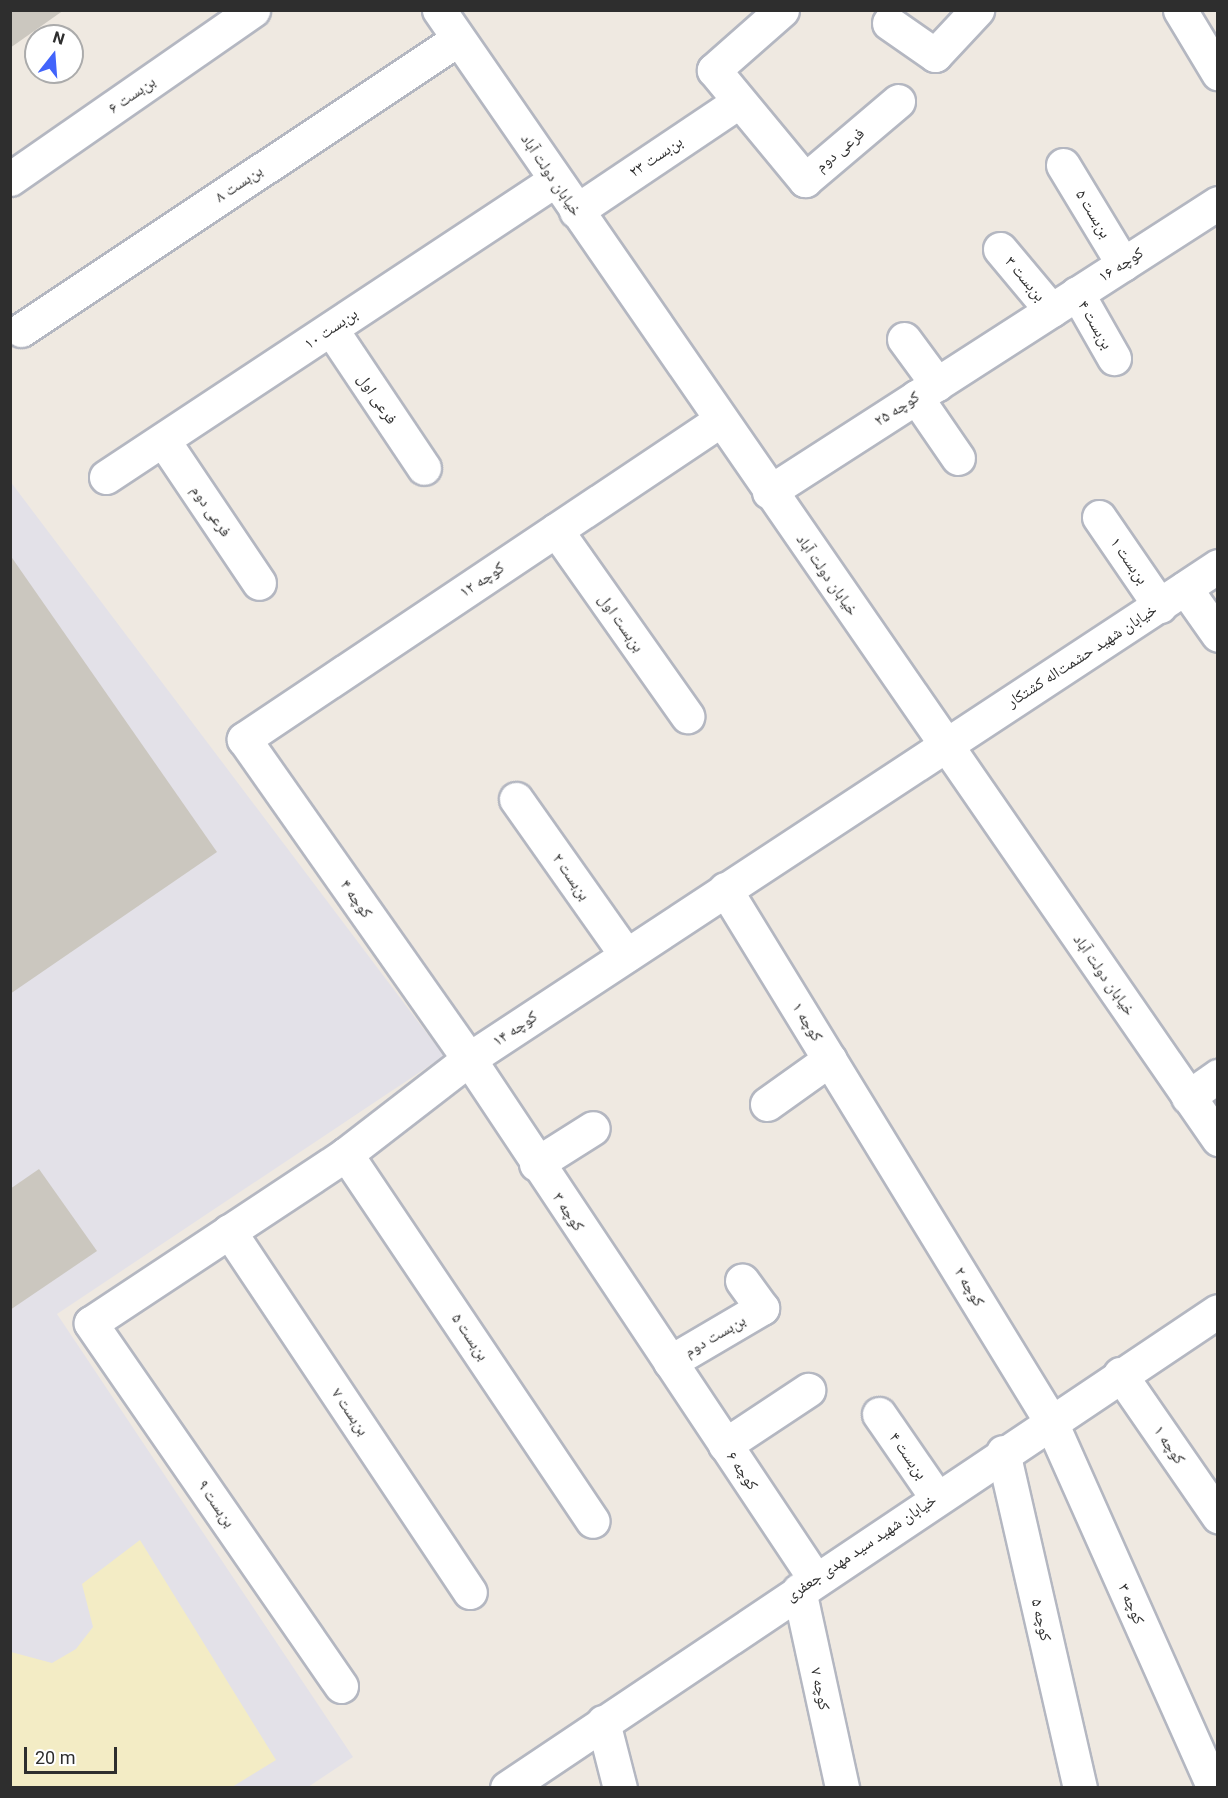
<!DOCTYPE html>
<meta charset="utf-8">
<style>
body{margin:0}
#map{position:relative;width:1228px;height:1798px;overflow:hidden;background:#efe9e1;font-family:Roboto,"Noto Naskh Arabic",sans-serif}
div>[style]{position:absolute}
.industrial>*{inset:0;background:#e3e1e8}
.sand>*{inset:0;background:#f3ecc5}
.building>*{inset:0;background:#cbc7bf}
.roads{filter:drop-shadow(2px 0 #b4b7c1) drop-shadow(-2px 0 #b4b7c1) drop-shadow(0 2px #b4b7c1) drop-shadow(0 -2px #b4b7c1)}
.street>*{height:33px;margin:-16.5px;padding:0 16.5px;transform-origin:16.5px;border-radius:16.5px;background:#fff}
.secondary>*{height:33px;margin:-16.5px;padding:0 16.5px;transform-origin:16.5px;border-radius:16.5px;background:#fff}
span{translate:-50% -50%;white-space:nowrap;text-align:center;line-height:1.15;-webkit-text-stroke:5px #fff;paint-order:stroke}
.street-label{font-size:16px;color:#2e2e2e}
.frame{position:absolute;inset:0;border:12px solid #2e2e2e;pointer-events:none}
.north{position:absolute;left:24px;top:24px;width:60px;height:60px;box-sizing:border-box;background:#fff;border:2px solid #ababab;border-radius:50%;rotate:17deg;font-size:16px;font-weight:700;line-height:24px;text-align:center;color:#2e2e2e}
.north::after{content:'';display:block;margin:auto;width:21px;height:27px;background:#4264fb;clip-path:polygon(50% 0,100% 100%,50% 72%,0 100%)}
.scale{position:absolute;left:24px;top:1747px;width:93px;height:27px;box-sizing:border-box;border:3px solid #2e2e2e;border-top:0;padding-left:8px;font-size:18px;line-height:21px;white-space:nowrap;color:#2e2e2e;-webkit-text-stroke:4px #fff;paint-order:stroke}
</style>
<div id="map">
<div class="industrial">
<div style="clip-path:polygon(10px 481px,444px 1056px,57px 1314px,353px 1757px,308px 1787px,11px 1787px)"></div>
</div>
<div class="sand">
<div style="clip-path:polygon(140px 1540px,276px 1760px,232px 1787px,11px 1787px,11px 1652px,52px 1663px,76px 1649px,93px 1627px,82px 1584px)"></div>
</div>
<div class="building">
<div style="clip-path:polygon(10px 10px,64px 10px,10px 48px)"></div>
<div style="clip-path:polygon(10px 555px,217px 852px,10px 994px)"></div>
<div style="clip-path:polygon(39px 1169px,97px 1251px,10px 1310px,10px 1189px)"></div>
</div>
<div class="roads">
<div class="street">
<div style="left:782px;top:10px;width:91px;rotate:138.6deg"></div>
<div style="left:714px;top:70px;width:143px;rotate:50.4deg"></div>
<div style="left:805px;top:180px;width:122px;rotate:-40.3deg"></div>
<div style="left:889px;top:23px;width:56px;rotate:34.8deg"></div>
<div style="left:935px;top:55px;width:62px;rotate:-47deg"></div>
<div style="left:1063px;top:165px;width:116px;rotate:58.8deg"></div>
<div style="left:10px;top:179px;width:296px;rotate:-34.8deg"></div>
<div style="left:576px;top:211px;width:194px;rotate:-33.9deg"></div>
<div style="left:1000px;top:249px;width:80px;rotate:50.1deg"></div>
<div style="left:1077px;top:293px;width:75px;rotate:60.4deg"></div>
<div style="left:331px;top:329px;width:167px;rotate:56.2deg"></div>
<div style="left:21px;top:330px;width:525px;rotate:-33.66deg"></div>
<div style="left:904px;top:339px;width:56px;rotate:53.7deg"></div>
<div style="left:916px;top:397px;width:74px;rotate:55.5deg"></div>
<div style="left:719px;top:421px;width:572px;rotate:146.2deg"></div>
<div style="left:244px;top:739px;width:391px;rotate:54.9deg"></div>
<div style="left:469px;top:1059px;width:625px;rotate:56.36deg"></div>
<div style="left:163px;top:440px;width:172px;rotate:56.1deg"></div>
<div style="left:106px;top:477px;width:538px;rotate:-33.48deg"></div>
<div style="left:769px;top:492px;width:534px;rotate:-32.77deg"></div>
<div style="left:1099px;top:517px;width:108px;rotate:55.6deg"></div>
<div style="left:556px;top:530px;width:228px;rotate:54.8deg"></div>
<div style="left:1185px;top:588px;width:57px;rotate:54.9deg"></div>
<div style="left:516px;top:799px;width:191px;rotate:54.8deg"></div>
<div style="left:725px;top:889px;width:623px;rotate:58.53deg"></div>
<div style="left:1050px;top:1420px;width:403px;rotate:66deg"></div>
<div style="left:1188px;top:1097px;width:37px;rotate:-35deg"></div>
<div style="left:767px;top:1104px;width:77px;rotate:-35.5deg"></div>
<div style="left:346px;top:1154px;width:442px;rotate:56.1deg"></div>
<div style="left:536px;top:1164px;width:67px;rotate:-32.3deg"></div>
<div style="left:229px;top:1231px;width:434px;rotate:56.3deg"></div>
<div style="left:670px;top:1362px;width:107px;rotate:-30.4deg"></div>
<div style="left:762px;top:1308px;width:34px;rotate:-126deg"></div>
<div style="left:1120px;top:1374px;width:173px;rotate:55.4deg"></div>
<div style="left:879px;top:1414px;width:102px;rotate:55.4deg"></div>
<div style="left:725px;top:1445px;width:100px;rotate:-33.5deg"></div>
<div style="left:1003px;top:1452px;width:345px;rotate:77.1deg"></div>
<div style="left:799px;top:1590px;width:203px;rotate:77.7deg"></div>
<div style="left:341px;top:1686px;width:441px;rotate:-124.6deg"></div>
<div style="left:91px;top:1323px;width:306px;rotate:-33.5deg"></div>
<div style="left:346px;top:1154px;width:155px;rotate:-37.7deg"></div>
<div style="left:469px;top:1059px;width:897px;rotate:-33.35deg"></div>
<div style="left:603px;top:1722px;width:68px;rotate:75.6deg"></div>
<div style="left:507px;top:1788px;width:856px;rotate:-33.86deg"></div>
</div>
<div class="secondary">
<div style="left:439px;top:10px;width:1372px;rotate:55.39deg"></div>
<div style="left:1180px;top:10px;width:74px;rotate:58.9deg"></div>
</div>
</div>
<div class="street-label">
<span style="left:132px;top:95px;rotate:-35deg">بن‌بست ۶</span>
<span style="left:840px;top:150px;rotate:-40deg">فرعی دوم</span>
<span style="left:656px;top:157px;rotate:-34deg">بن‌بست ۲۳</span>
<span style="left:551px;top:175px;rotate:56deg">خیابان دولت آباد</span>
<span style="left:239px;top:184px;rotate:-34deg">بن‌بست ۸</span>
<span style="left:1093px;top:214px;rotate:59deg">بن‌بست ۵</span>
<span style="left:1121px;top:265px;rotate:-33deg">کوچه ۱۶</span>
<span style="left:1025px;top:279px;rotate:50deg">بن‌بست ۳</span>
<span style="left:1095px;top:325px;rotate:60deg">بن‌بست ۴</span>
<span style="left:331px;top:329px;rotate:-34deg">بن‌بست ۱۰</span>
<span style="left:377px;top:399px;rotate:56deg">فرعی اول</span>
<span style="left:897px;top:409px;rotate:-33deg">کوچه ۲۵</span>
<span style="left:211px;top:511px;rotate:56deg">فرعی دوم</span>
<span style="left:1129px;top:561px;rotate:55deg">بن‌بست ۱</span>
<span style="left:827px;top:575px;rotate:55deg">خیابان دولت آباد</span>
<span style="left:482px;top:580px;rotate:-34deg">کوچه ۱۲</span>
<span style="left:621px;top:623px;rotate:55deg">بن‌بست اول</span>
<span style="left:1082px;top:656px;rotate:-33deg">خیابان شهید حشمت‌اله کشتکار</span>
<span style="left:571px;top:877px;rotate:55deg">بن‌بست ۲</span>
<span style="left:356px;top:899px;rotate:55deg">کوچه ۴</span>
<span style="left:1104px;top:975px;rotate:55deg">خیابان دولت آباد</span>
<span style="left:807px;top:1022px;rotate:58deg">کوچه ۱</span>
<span style="left:515px;top:1029px;rotate:-34deg">کوچه ۱۴</span>
<span style="left:568px;top:1212px;rotate:56deg">کوچه ۳</span>
<span style="left:969px;top:1287px;rotate:59deg">کوچه ۲</span>
<span style="left:715px;top:1336px;rotate:-30deg">بن‌بست دوم</span>
<span style="left:470px;top:1337px;rotate:56deg">بن‌بست ۵</span>
<span style="left:350px;top:1412px;rotate:56deg">بن‌بست ۷</span>
<span style="left:1169px;top:1445px;rotate:56deg">کوچه ۱</span>
<span style="left:908px;top:1456px;rotate:55deg">بن‌بست ۴</span>
<span style="left:742px;top:1471px;rotate:56deg">کوچه ۶</span>
<span style="left:216px;top:1504px;rotate:55deg">بن‌بست ۹</span>
<span style="left:861px;top:1548px;rotate:-34deg">خیابان شهید سید مهدی جعفری</span>
<span style="left:1131px;top:1604px;rotate:66deg">کوچه ۳</span>
<span style="left:1041px;top:1620px;rotate:77deg">کوچه ۵</span>
<span style="left:820px;top:1689px;rotate:78deg">کوچه ۷</span>
</div>
<div class="frame"></div>
<div class="north">N</div>
<div class="scale">20 m</div>
</div>
